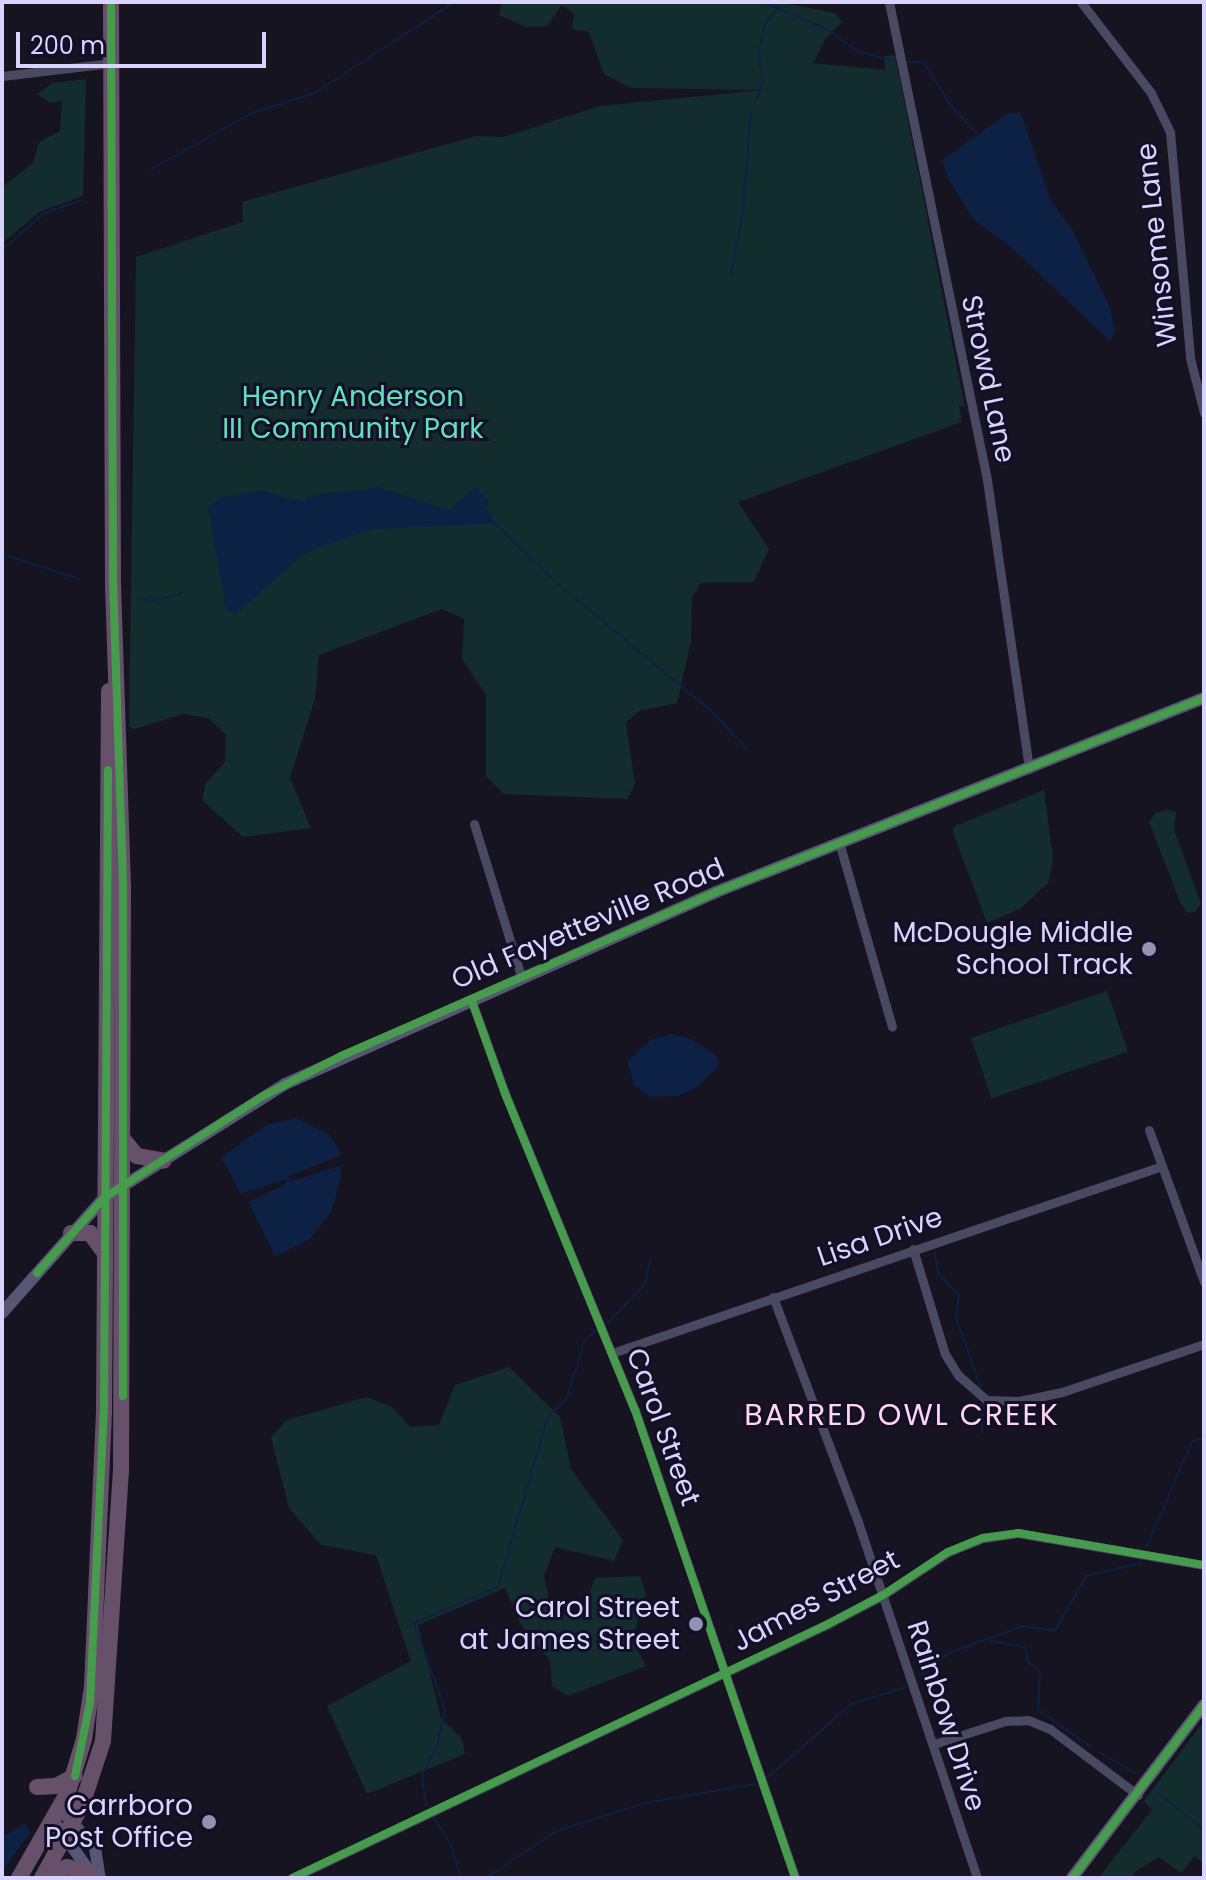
<!DOCTYPE html>
<style>
body{margin:0}
#map{position:relative;width:1206px;height:1880px;overflow:hidden;background:#161421;font-family:Poppins,sans-serif}
div>[style]{position:absolute}
.green>*{inset:0;background:#132c2d;transform-origin:0 0}
.water>*{inset:0;background:#0d2144}
.stream>*{height:2px;margin:-1px;padding:0 1px;transform-origin:1px;border-radius:1px;background:#0d2144}
.street>*{height:9px;margin:-4.5px;padding:0 4.5px;transform-origin:4.5px;border-radius:4.5px;background:#4a4962}
.secondary>*{height:12px;margin:-6px;padding:0 6px;transform-origin:6px;border-radius:6px;background:#575674}
.highway>*{height:16px;margin:-8px;padding:0 8px;transform-origin:8px;border-radius:8px;background:#67516a}
.cycleway>*{height:8px;margin:-4px;padding:0 4px;transform-origin:4px;border-radius:4px;background:#469c4c}
.dots>*{width:22px;height:22px;translate:-50% -50%;box-sizing:border-box;border:4px solid #130f26;border-radius:50%}
span{translate:-50% -50%;white-space:nowrap;text-align:center;line-height:1.15;-webkit-text-stroke:6px #130f26;paint-order:stroke}
.street-label{font-size:28px;color:#d9d4ff}
.park-label{font-size:28px;color:#5fe0c0}
.poi-label{font-size:28px;color:#d9d4ff}
.right{translate:-100% -50%;text-align:right}
.neighbourhood-label{font-size:30px;color:#ffd6f0;letter-spacing:2px}
.frame{position:absolute;inset:0;border:4px solid #d9d4ff;pointer-events:none}
.scale{position:absolute;left:16px;top:32px;width:250px;height:36px;box-sizing:border-box;border:4px solid #d9d4ff;border-top:0;padding-left:10px;font-size:24px;line-height:28px;white-space:nowrap;color:#d9d4ff;-webkit-text-stroke:6px #130f26;paint-order:stroke}
</style>
<div id="map">
<div class="green">
<div style="clip-path:polygon(502px 2px,777px 2px,836px 13px,842px 22px,826px 38px,813px 63px,885px 70px,884px 56px,895px 55px,965px 407px,959px 406px,962px 422px,738px 502px,769px 549px,754px 582px,701px 583px,692px 597px,691px 641px,677px 703px,639px 711px,626px 723px,635px 784px,627px 799px,504px 794px,486px 776px,486px 695px,462px 659px,464px 619px,442px 609px,319px 655px,315px 699px,290px 778px,311px 828px,243px 837px,202px 800px,206px 783px,225px 762px,226px 735px,208px 718px,183px 714px,134px 729px,129px 726px,136px 257px,243px 222px,242px 202px,476px 136px,503px 137px,600px 106px,763px 90px,631px 88px,604px 74px,589px 32px,572px 29px,574px 14px,562px 5px,547px 26px,526px 27px,499px 15px)"></div>
<div style="clip-path:polygon(86px 79px,83px 196px,39px 212px,2px 244px,2px 187px,33px 163px,39px 142px,60px 131px,62px 100px,51px 103px,37px 94px,52px 83px)"></div>
<div style="clip-path:polygon(1044px 790px,1053px 858px,1049px 882px,1020px 909px,987px 923px,953px 832px,955px 826px)"></div>
<div style="clip-path:polygon(1168px 810px,1176px 812px,1174px 830px,1201px 904px,1195px 912px,1188px 913px,1181px 904px,1149px 822px,1155px 813px)"></div>
<div style="left:1107px;top:991px;width:64px;height:144px;rotate:71deg"></div>
<div style="clip-path:polygon(509px 1367px,560px 1417px,571px 1469px,623px 1540px,614px 1561px,555px 1547px,544px 1576px,551px 1613px,559px 1616px,583px 1610px,595px 1578px,640px 1576px,646px 1594px,632px 1640px,646px 1666px,568px 1696px,552px 1686px,550px 1660px,520px 1623px,505px 1588px,418px 1625px,441px 1718px,462px 1739px,465px 1754px,367px 1794px,327px 1706px,411px 1661px,376px 1555px,321px 1545px,289px 1508px,271px 1437px,287px 1420px,367px 1397px,392px 1407px,410px 1427px,439px 1425px,455px 1385px)"></div>
<div style="clip-path:polygon(1204px 1721px,1204px 1864px,1195px 1856px,1181px 1873px,1159px 1857px,1133px 1873px,1134px 1878px,1098px 1878px,1152px 1810px,1144px 1801px)"></div>
</div>
<div class="water">
<div style="clip-path:polygon(1008px 113px,1021px 113px,1051px 201px,1072px 229px,1110px 307px,1115px 331px,1111px 342px,1012px 248px,973px 219px,948px 178px,942px 160px)"></div>
<div style="clip-path:polygon(378px 487px,449px 510px,475px 487px,489px 501px,486px 508px,496px 524px,372px 529px,305px 553px,236px 614px,226px 610px,208px 507px,220px 498px,261px 490px,304px 502px,308px 496px)"></div>
<div style="clip-path:polygon(672px 1034px,691px 1039px,716px 1055px,719px 1065px,697px 1087px,678px 1096px,650px 1097px,634px 1085px,627px 1061px,652px 1039px)"></div>
<div style="clip-path:polygon(296px 1118px,330px 1135px,342px 1155px,289px 1176px,290px 1182px,342px 1165px,340px 1181px,331px 1212px,309px 1240px,275px 1256px,248px 1202px,286px 1184px,286px 1179px,241px 1194px,221px 1158px,266px 1125px)"></div>
<div style="clip-path:polygon(25px 1823px,30px 1833px,2px 1871px,2px 1837px)"></div>
</div>
<div class="stream">
<div style="left:763px;top:2px;width:69px;rotate:22.9deg"></div>
<div style="left:827px;top:29px;width:37px;rotate:36deg"></div>
<div style="left:857px;top:51px;width:42px;rotate:15deg"></div>
<div style="left:905px;top:62px;width:19px"></div>
<div style="left:924px;top:62px;width:52px;rotate:58.5deg"></div>
<div style="left:951px;top:106px;width:38px;rotate:47deg"></div>
<div style="left:757px;top:98px;width:18px;rotate:-71deg"></div>
<div style="left:763px;top:81px;width:28px;rotate:-100deg"></div>
<div style="left:758px;top:53px;width:29px;rotate:-76deg"></div>
<div style="left:765px;top:25px;width:20px;rotate:-53deg"></div>
<div style="left:148px;top:171px;width:119px;rotate:-29.1deg"></div>
<div style="left:252px;top:113px;width:66px;rotate:-17.6deg"></div>
<div style="left:315px;top:93px;width:166px;rotate:-33.2deg"></div>
<div style="left:2px;top:250px;width:56px;rotate:-41.4deg"></div>
<div style="left:44px;top:213px;width:41px;rotate:-18.4deg"></div>
<div style="left:731px;top:274px;width:57px;rotate:-78.9deg"></div>
<div style="left:742px;top:218px;width:105px;rotate:-85.1deg"></div>
<div style="left:495px;top:523px;width:86px;rotate:44.1deg"></div>
<div style="left:557px;top:583px;width:199px;rotate:39.7deg"></div>
<div style="left:710px;top:710px;width:54px;rotate:46.5deg"></div>
<div style="left:2px;top:554px;width:81px;rotate:18deg"></div>
<div style="left:141px;top:598px;width:10px;rotate:17deg"></div>
<div style="left:151px;top:601px;width:32px;rotate:-14deg"></div>
<div style="left:935px;top:1253px;width:20px;rotate:81deg"></div>
<div style="left:938px;top:1273px;width:30px;rotate:46deg"></div>
<div style="left:959px;top:1295px;width:23px;rotate:97deg"></div>
<div style="left:956px;top:1318px;width:74px;rotate:70.3deg"></div>
<div style="left:608px;top:1323px;width:54px;rotate:-46.5deg"></div>
<div style="left:645px;top:1284px;width:27px;rotate:-77deg"></div>
<div style="left:982px;top:1404px;width:29px;rotate:90deg"></div>
<div style="left:1147px;top:1546px;width:114px;rotate:-66.8deg"></div>
<div style="left:1192px;top:1441px;width:12px;rotate:-14deg"></div>
<div style="left:990px;top:1641px;width:36px;rotate:10deg"></div>
<div style="left:1025px;top:1647px;width:14px;rotate:78deg"></div>
<div style="left:1028px;top:1661px;width:16px;rotate:43deg"></div>
<div style="left:1040px;top:1672px;width:38px;rotate:93deg"></div>
<div style="left:1038px;top:1710px;width:65px;rotate:34.9deg"></div>
<div style="left:921px;top:1674px;width:35px;rotate:-37deg"></div>
<div style="left:949px;top:1653px;width:79px;rotate:-20deg"></div>
<div style="left:1023px;top:1626px;width:32px;rotate:9deg"></div>
<div style="left:1055px;top:1631px;width:63px;rotate:-60.6deg"></div>
<div style="left:1086px;top:1576px;width:57px;rotate:-13.1deg"></div>
<div style="left:1099px;top:1752px;width:42px;rotate:30.3deg"></div>
<div style="left:768px;top:1777px;width:111px;rotate:-41.3deg"></div>
<div style="left:851px;top:1704px;width:58px;rotate:-17.2deg"></div>
<div style="left:1157px;top:1792px;width:60px;rotate:39deg"></div>
<div style="left:426px;top:1805px;width:30px;rotate:-98deg"></div>
<div style="left:422px;top:1775px;width:37px;rotate:-64deg"></div>
<div style="left:438px;top:1742px;width:34px;rotate:-78deg"></div>
<div style="left:445px;top:1709px;width:91px;rotate:-109.8deg"></div>
<div style="left:414px;top:1623px;width:91px;rotate:-23.2deg"></div>
<div style="left:498px;top:1587px;width:178px;rotate:-73.7deg"></div>
<div style="left:548px;top:1416px;width:26px;rotate:-43deg"></div>
<div style="left:567px;top:1398px;width:61px;rotate:-72.8deg"></div>
<div style="left:585px;top:1340px;width:15px;rotate:-42deg"></div>
<div style="left:434px;top:1818px;width:34px;rotate:58deg"></div>
<div style="left:452px;top:1847px;width:32px;rotate:74deg"></div>
<div style="left:486px;top:1878px;width:85px;rotate:-33.5deg"></div>
<div style="left:557px;top:1831px;width:92px;rotate:-17.7deg"></div>
<div style="left:645px;top:1803px;width:111px;rotate:-9.9deg"></div>
</div>
<div class="street">
<div style="left:889px;top:2px;width:488px;rotate:78.4deg"></div>
<div style="left:987px;top:480px;width:292px;rotate:81.7deg"></div>
<div style="left:1081px;top:2px;width:115px;rotate:52.4deg"></div>
<div style="left:1151px;top:93px;width:43px;rotate:64deg"></div>
<div style="left:1170px;top:132px;width:227px;rotate:84.9deg"></div>
<div style="left:1190px;top:358px;width:57px;rotate:75.7deg"></div>
<div style="left:2px;top:76px;width:110px;rotate:-6.8deg"></div>
<div style="left:474px;top:824px;width:159px;rotate:72.8deg"></div>
<div style="left:839px;top:842px;width:192px;rotate:74deg"></div>
<div style="left:471px;top:999px;width:103px;rotate:70.2deg"></div>
<div style="left:506px;top:1096px;width:339px;rotate:67.7deg"></div>
<div style="left:635px;top:1410px;width:495px;rotate:71.1deg"></div>
<div style="left:1149px;top:1130px;width:162px;rotate:70.1deg"></div>
<div style="left:913px;top:1249px;width:110px;rotate:73.1deg"></div>
<div style="left:945px;top:1354px;width:26px;rotate:58deg"></div>
<div style="left:959px;top:1376px;width:37px;rotate:41deg"></div>
<div style="left:987px;top:1400px;width:32px;rotate:2deg"></div>
<div style="left:1019px;top:1401px;width:44px;rotate:-11.8deg"></div>
<div style="left:1062px;top:1392px;width:150px;rotate:-18.7deg"></div>
<div style="left:773px;top:1297px;width:241px;rotate:69.3deg"></div>
<div style="left:858px;top:1522px;width:375px;rotate:71.5deg"></div>
<div style="left:612px;top:1353px;width:581px;rotate:-18.78deg"></div>
<div style="left:934px;top:1744px;width:75px;rotate:-17.9deg"></div>
<div style="left:1005px;top:1721px;width:23px;rotate:-2deg"></div>
<div style="left:1028px;top:1720px;width:24px;rotate:22deg"></div>
<div style="left:1050px;top:1729px;width:110px;rotate:36.9deg"></div>
<div style="left:292px;top:1878px;width:591px;rotate:-25.35deg"></div>
<div style="left:826px;top:1625px;width:64px;rotate:-27.8deg"></div>
<div style="left:883px;top:1595px;width:78px;rotate:-33.5deg"></div>
<div style="left:948px;top:1552px;width:38px;rotate:-22deg"></div>
<div style="left:983px;top:1538px;width:35px;rotate:-8deg"></div>
<div style="left:1018px;top:1533px;width:189px;rotate:9.8deg"></div>
</div>
<div class="secondary">
<div style="left:2px;top:1313px;width:154px;rotate:-48.4deg"></div>
<div style="left:104px;top:1198px;width:214px;rotate:-32.2deg"></div>
<div style="left:285px;top:1084px;width:472px;rotate:-24deg"></div>
<div style="left:716px;top:892px;width:525px;rotate:-21.68deg"></div>
<div style="left:61px;top:1810px;width:51px;rotate:48.2deg"></div>
<div style="left:95px;top:1848px;width:30px;rotate:81deg"></div>
<div style="left:55px;top:1823px;width:65px;rotate:54.4deg"></div>
<div style="left:1072px;top:1878px;width:218px;rotate:-52.7deg"></div>
</div>
<div class="highway">
<div style="left:123px;top:1139px;width:22px;rotate:51deg"></div>
<div style="left:137px;top:1156px;width:27px;rotate:10deg"></div>
<div style="left:71px;top:1233px;width:19px"></div>
<div style="left:90px;top:1233px;width:24px;rotate:54deg"></div>
<div style="left:37px;top:1787px;width:19px;rotate:-3deg"></div>
<div style="left:56px;top:1786px;width:21px;rotate:-28deg"></div>
<div style="left:44px;top:1877px;width:25px;rotate:-23deg"></div>
<div style="left:67px;top:1867px;width:23px;rotate:15deg"></div>
<div style="left:19px;top:1878px;width:99px;rotate:-60.3deg"></div>
<div style="left:68px;top:1792px;width:55px;rotate:-73.2deg"></div>
<div style="left:84px;top:1739px;width:53px;rotate:-81.3deg"></div>
<div style="left:92px;top:1687px;width:276px;rotate:-87.5deg"></div>
<div style="left:104px;top:1411px;width:720px;rotate:-89.6deg"></div>
<div style="left:42px;top:1878px;width:83px;rotate:-61.3deg"></div>
<div style="left:82px;top:1805px;width:67px;rotate:-71.8deg"></div>
<div style="left:103px;top:1741px;width:271px;rotate:-86.2deg"></div>
<div style="left:121px;top:1471px;width:585px;rotate:-89.8deg"></div>
<div style="left:123px;top:886px;width:305px;rotate:-91.9deg"></div>
<div style="left:113px;top:581px;width:579px;rotate:-90.2deg"></div>
</div>
<div class="cycleway">
<div style="left:111px;top:2px;width:579px;rotate:89.8deg"></div>
<div style="left:113px;top:581px;width:305px;rotate:88.1deg"></div>
<div style="left:123px;top:886px;width:510px;rotate:90deg"></div>
<div style="left:471px;top:999px;width:103px;rotate:70.2deg"></div>
<div style="left:506px;top:1096px;width:339px;rotate:67.7deg"></div>
<div style="left:635px;top:1410px;width:495px;rotate:71.1deg"></div>
<div style="left:37px;top:1273px;width:101px;rotate:-48.2deg"></div>
<div style="left:104px;top:1198px;width:189px;rotate:-32.7deg"></div>
<div style="left:263px;top:1096px;width:88px;rotate:-27.1deg"></div>
<div style="left:341px;top:1056px;width:409px;rotate:-23.6deg"></div>
<div style="left:716px;top:892px;width:525px;rotate:-21.68deg"></div>
<div style="left:75px;top:1776px;width:75px;rotate:-78.4deg"></div>
<div style="left:90px;top:1703px;width:292px;rotate:-87.3deg"></div>
<div style="left:104px;top:1411px;width:641px;rotate:-89.64deg"></div>
<div style="left:292px;top:1878px;width:591px;rotate:-25.35deg"></div>
<div style="left:826px;top:1625px;width:64px;rotate:-27.8deg"></div>
<div style="left:883px;top:1595px;width:78px;rotate:-33.5deg"></div>
<div style="left:948px;top:1552px;width:38px;rotate:-22deg"></div>
<div style="left:983px;top:1538px;width:35px;rotate:-8deg"></div>
<div style="left:1018px;top:1533px;width:189px;rotate:9.8deg"></div>
<div style="left:1072px;top:1878px;width:218px;rotate:-52.7deg"></div>
</div>
<div class="dots">
<div style="left:1149px;top:949px;background:#9591b1"></div>
<div style="left:696px;top:1624px;background:#9591b1"></div>
<div style="left:209px;top:1822px;background:#9591b1"></div>
</div>
<div class="street-label">
<span style="left:1157px;top:245px;rotate:-96deg">Winsome Lane</span>
<span style="left:988px;top:379px;rotate:78deg">Strowd Lane</span>
<span style="left:588px;top:924px;rotate:-23deg">Old Fayetteville Road</span>
<span style="left:880px;top:1237px;rotate:-19deg">Lisa Drive</span>
<span style="left:663px;top:1427px;rotate:70deg">Carol Street</span>
<span style="left:816px;top:1601px;rotate:-28deg">James Street</span>
<span style="left:946px;top:1716px;rotate:72deg">Rainbow Drive</span>
</div>
<div class="park-label">
<span style="left:353px;top:413px">Henry Anderson<br>III Community Park</span>
</div>
<div class="poi-label">
<span class="right" style="left:1133px;top:949px">McDougle Middle<br>School Track</span>
<span class="right" style="left:680px;top:1624px">Carol Street<br>at James Street</span>
<span class="right" style="left:193px;top:1822px">Carrboro<br>Post Office</span>
</div>
<div class="neighbourhood-label">
<span style="left:902px;top:1415px">BARRED OWL CREEK</span>
</div>
<div class="frame"></div>
<div class="scale">200 m</div>
</div>
